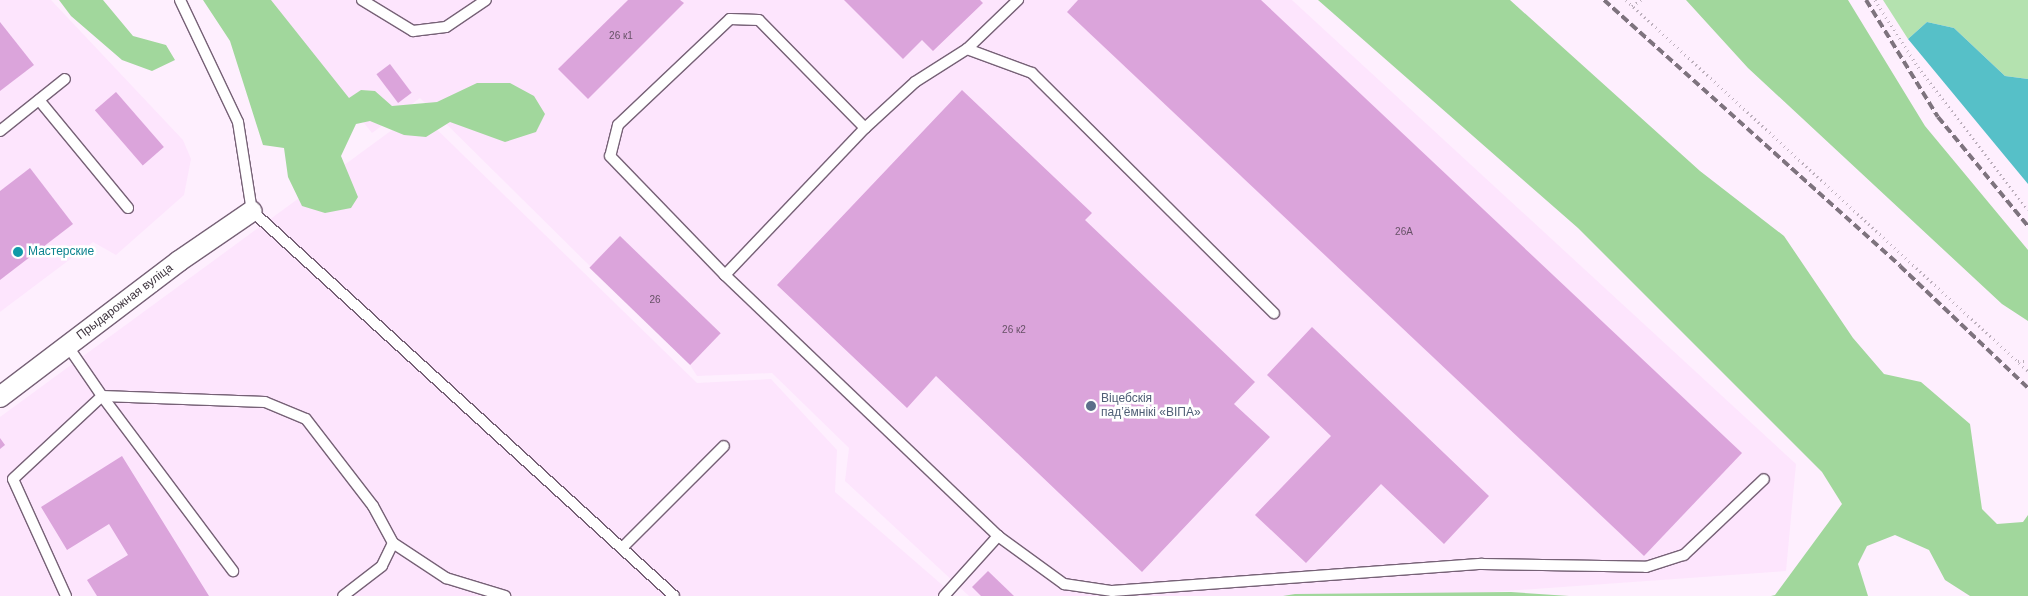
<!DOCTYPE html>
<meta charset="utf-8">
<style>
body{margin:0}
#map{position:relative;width:2028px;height:596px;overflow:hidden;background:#feeffe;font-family:Helvetica,sans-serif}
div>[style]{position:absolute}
.built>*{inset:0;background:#fde5fd}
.green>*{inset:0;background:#b4e2af}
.forest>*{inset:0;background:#a1d79c}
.water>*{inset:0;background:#56c0c8}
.building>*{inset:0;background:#dba4db;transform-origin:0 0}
.path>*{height:3px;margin-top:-1.5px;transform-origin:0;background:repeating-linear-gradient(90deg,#bbaebb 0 1px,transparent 0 5px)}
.roads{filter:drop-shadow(1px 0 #766176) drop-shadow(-1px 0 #766176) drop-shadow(0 1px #766176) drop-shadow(0 -1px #766176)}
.lane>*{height:10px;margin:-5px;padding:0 5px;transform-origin:5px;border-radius:5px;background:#fff}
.street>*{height:20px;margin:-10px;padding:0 10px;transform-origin:10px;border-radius:10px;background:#fff}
.rail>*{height:4px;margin-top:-2px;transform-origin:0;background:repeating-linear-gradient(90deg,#7e737e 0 8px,transparent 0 12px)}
.dots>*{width:14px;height:14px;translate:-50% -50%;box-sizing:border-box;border:2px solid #fff;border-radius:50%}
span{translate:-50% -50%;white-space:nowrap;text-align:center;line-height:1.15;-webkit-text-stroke:5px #fff;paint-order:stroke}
.number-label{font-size:10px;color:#665166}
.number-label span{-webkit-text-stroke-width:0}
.culture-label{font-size:12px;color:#0d838f}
.left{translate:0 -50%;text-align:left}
.street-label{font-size:12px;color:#3f353f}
.service-label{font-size:12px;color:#4e5e75}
</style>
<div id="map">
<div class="built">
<div style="clip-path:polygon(0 0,51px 0,183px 140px,191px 159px,184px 195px,116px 255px,93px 242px,0 312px)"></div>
<div style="clip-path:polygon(265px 0,1292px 0,1796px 464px,1786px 571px,1435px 596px,969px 596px,845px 481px,849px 448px,772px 373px,697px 376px,690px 365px,420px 98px,372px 133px)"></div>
<div style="clip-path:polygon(418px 111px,697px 383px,771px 379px,837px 450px,835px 492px,955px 596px,0 596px,0 417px)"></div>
</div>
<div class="green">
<div style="clip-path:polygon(1883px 0,2028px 0,2028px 79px,2005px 76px,1954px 28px,1927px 22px,1908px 39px)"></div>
</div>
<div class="forest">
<div style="clip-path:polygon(59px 0,103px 0,133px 36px,166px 45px,175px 60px,152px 71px,122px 60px,71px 16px)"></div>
<div style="clip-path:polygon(203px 0,271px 0,349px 98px,361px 90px,375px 91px,392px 106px,437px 102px,477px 83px,510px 83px,534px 96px,545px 114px,536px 132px,505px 142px,450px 122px,426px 137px,404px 135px,370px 121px,356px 124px,341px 156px,358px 197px,351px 208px,325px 213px,302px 206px,288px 177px,284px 148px,263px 145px,230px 41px)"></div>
<div style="clip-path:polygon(1318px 0,1510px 0,1700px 171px,1784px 236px,1853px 338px,1884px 374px,1921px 382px,1970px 424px,1982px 509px,1997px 524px,2023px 522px,2028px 515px,2028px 596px,1970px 596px,1945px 580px,1929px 550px,1895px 535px,1867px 546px,1858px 564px,1868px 596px,1771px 596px,1775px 595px,1842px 504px,1822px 472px,1578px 228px)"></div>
<div style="clip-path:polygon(1686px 0,1848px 0,1925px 126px,2028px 250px,2028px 321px,2002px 304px,1748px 68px)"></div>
<div style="clip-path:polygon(1511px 592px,1569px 596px,1283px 596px,1295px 594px)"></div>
</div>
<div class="water">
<div style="clip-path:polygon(1927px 22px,1954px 28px,2005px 76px,2028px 79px,2028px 184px,1908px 39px)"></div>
</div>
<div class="building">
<div style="clip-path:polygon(628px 0,680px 0,684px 3px,588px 99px,558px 69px)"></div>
<div style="clip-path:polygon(844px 0,980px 0,983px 3px,933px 51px,922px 40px,903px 59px)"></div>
<div style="clip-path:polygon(1078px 0,1261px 0,1742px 453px,1644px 556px,1067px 12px)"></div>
<div style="clip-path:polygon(0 22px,34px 65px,0 91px)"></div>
<div style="left:390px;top:64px;width:36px;height:17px;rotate:53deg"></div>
<div style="clip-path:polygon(962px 90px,1092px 213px,1085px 220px,1255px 382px,1234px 404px,1270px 437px,1142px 572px,936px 376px,907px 408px,777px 285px)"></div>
<div style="left:116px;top:92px;width:73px;height:28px;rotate:49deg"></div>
<div style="clip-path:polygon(30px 168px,73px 224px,0 280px,0 191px)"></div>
<div style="left:620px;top:236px;width:140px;height:44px;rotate:44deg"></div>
<div style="clip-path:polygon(1312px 327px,1489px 496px,1444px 544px,1381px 484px,1306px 563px,1255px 515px,1331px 436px,1267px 375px)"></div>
<div style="clip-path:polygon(0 438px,5px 445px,0 449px)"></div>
<div style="clip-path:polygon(122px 456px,209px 596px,97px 596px,87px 580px,128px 555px,109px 524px,67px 550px,41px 507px)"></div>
<div style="clip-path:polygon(988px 571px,1014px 596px,981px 596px,972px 587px)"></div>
</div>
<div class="path">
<div style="left:1626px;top:0;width:547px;rotate:42.7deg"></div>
<div style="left:1875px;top:0;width:80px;rotate:57.3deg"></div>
<div style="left:1918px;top:67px;width:180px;rotate:52.4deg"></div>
<div style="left:1632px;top:6px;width:11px;rotate:-34deg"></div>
<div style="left:2018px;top:361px;width:10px"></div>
</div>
<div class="roads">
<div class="lane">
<div style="left:180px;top:0;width:135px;rotate:64.6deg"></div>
<div style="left:238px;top:122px;width:90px;rotate:81.1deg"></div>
<div style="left:252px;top:211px;width:571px;rotate:42.37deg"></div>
<div style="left:362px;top:0;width:60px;rotate:31.3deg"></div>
<div style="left:413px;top:31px;width:33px;rotate:-7deg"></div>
<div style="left:446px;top:27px;width:48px;rotate:-34deg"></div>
<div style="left:967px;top:49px;width:69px;rotate:20.3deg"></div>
<div style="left:1032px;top:73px;width:341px;rotate:44.8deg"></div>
<div style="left:39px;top:100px;width:140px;rotate:50.5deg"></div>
<div style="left:865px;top:128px;width:151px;rotate:-134.5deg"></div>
<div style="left:759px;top:20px;width:29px;rotate:-178deg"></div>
<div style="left:730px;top:19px;width:154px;rotate:136.6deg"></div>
<div style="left:618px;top:125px;width:32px;rotate:104deg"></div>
<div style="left:610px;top:156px;width:165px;rotate:46deg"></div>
<div style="left:725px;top:275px;width:378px;rotate:43.7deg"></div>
<div style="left:998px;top:536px;width:82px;rotate:36deg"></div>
<div style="left:1064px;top:584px;width:49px;rotate:8.3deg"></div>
<div style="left:1112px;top:591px;width:371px;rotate:-4.2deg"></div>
<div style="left:1482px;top:564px;width:164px;rotate:1deg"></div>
<div style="left:1646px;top:567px;width:40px;rotate:-18deg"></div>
<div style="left:1684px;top:555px;width:110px;rotate:-43.5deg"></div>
<div style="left:0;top:131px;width:83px;rotate:-38.7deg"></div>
<div style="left:725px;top:275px;width:203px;rotate:-46.4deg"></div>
<div style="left:865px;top:128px;width:68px;rotate:-42.6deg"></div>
<div style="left:915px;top:82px;width:62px;rotate:-32.4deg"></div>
<div style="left:967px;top:49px;width:71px;rotate:-43.9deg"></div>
<div style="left:67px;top:345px;width:62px;rotate:55.5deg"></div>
<div style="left:102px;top:396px;width:163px;rotate:2.1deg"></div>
<div style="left:265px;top:402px;width:44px;rotate:22.5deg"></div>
<div style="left:306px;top:419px;width:110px;rotate:52.4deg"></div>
<div style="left:373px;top:506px;width:42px;rotate:61.6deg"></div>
<div style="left:393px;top:543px;width:25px;rotate:116deg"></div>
<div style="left:382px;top:566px;width:49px;rotate:142.4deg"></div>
<div style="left:393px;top:543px;width:64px;rotate:33.4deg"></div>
<div style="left:446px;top:578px;width:62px;rotate:17deg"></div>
<div style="left:622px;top:548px;width:144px;rotate:-45deg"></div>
<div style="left:66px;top:596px;width:128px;rotate:-114.4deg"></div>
<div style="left:13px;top:479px;width:122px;rotate:-43deg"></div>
<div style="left:102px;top:396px;width:219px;rotate:53.2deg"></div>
<div style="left:944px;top:596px;width:81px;rotate:-48deg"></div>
</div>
<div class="street">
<div style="left:0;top:397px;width:225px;rotate:-37.2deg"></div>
<div style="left:179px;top:261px;width:88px;rotate:-34.4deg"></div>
</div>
</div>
<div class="rail">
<div style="left:1604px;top:0;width:398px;rotate:41.9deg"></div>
<div style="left:1900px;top:266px;width:177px;rotate:43.6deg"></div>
<div style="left:1866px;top:0;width:137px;rotate:58.4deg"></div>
<div style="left:1938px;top:117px;width:141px;rotate:50.5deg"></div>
</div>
<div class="dots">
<div style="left:18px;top:252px;background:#0f9aa8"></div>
<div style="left:1091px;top:406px;background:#5c6f8a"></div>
</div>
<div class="number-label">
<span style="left:621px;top:36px">26 к1</span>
<span style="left:1404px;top:232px">26А</span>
<span style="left:655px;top:300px">26</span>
<span style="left:1014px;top:330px">26 к2</span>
</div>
<div class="culture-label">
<span class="left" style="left:28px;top:252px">Мастерские</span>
</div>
<div class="street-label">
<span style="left:125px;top:302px;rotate:-37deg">Прыдарожная вуліца</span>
</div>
<div class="service-label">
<span class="left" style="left:1101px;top:406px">Віцебскія<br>падʼёмнікі «ВІПА»</span>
</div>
</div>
